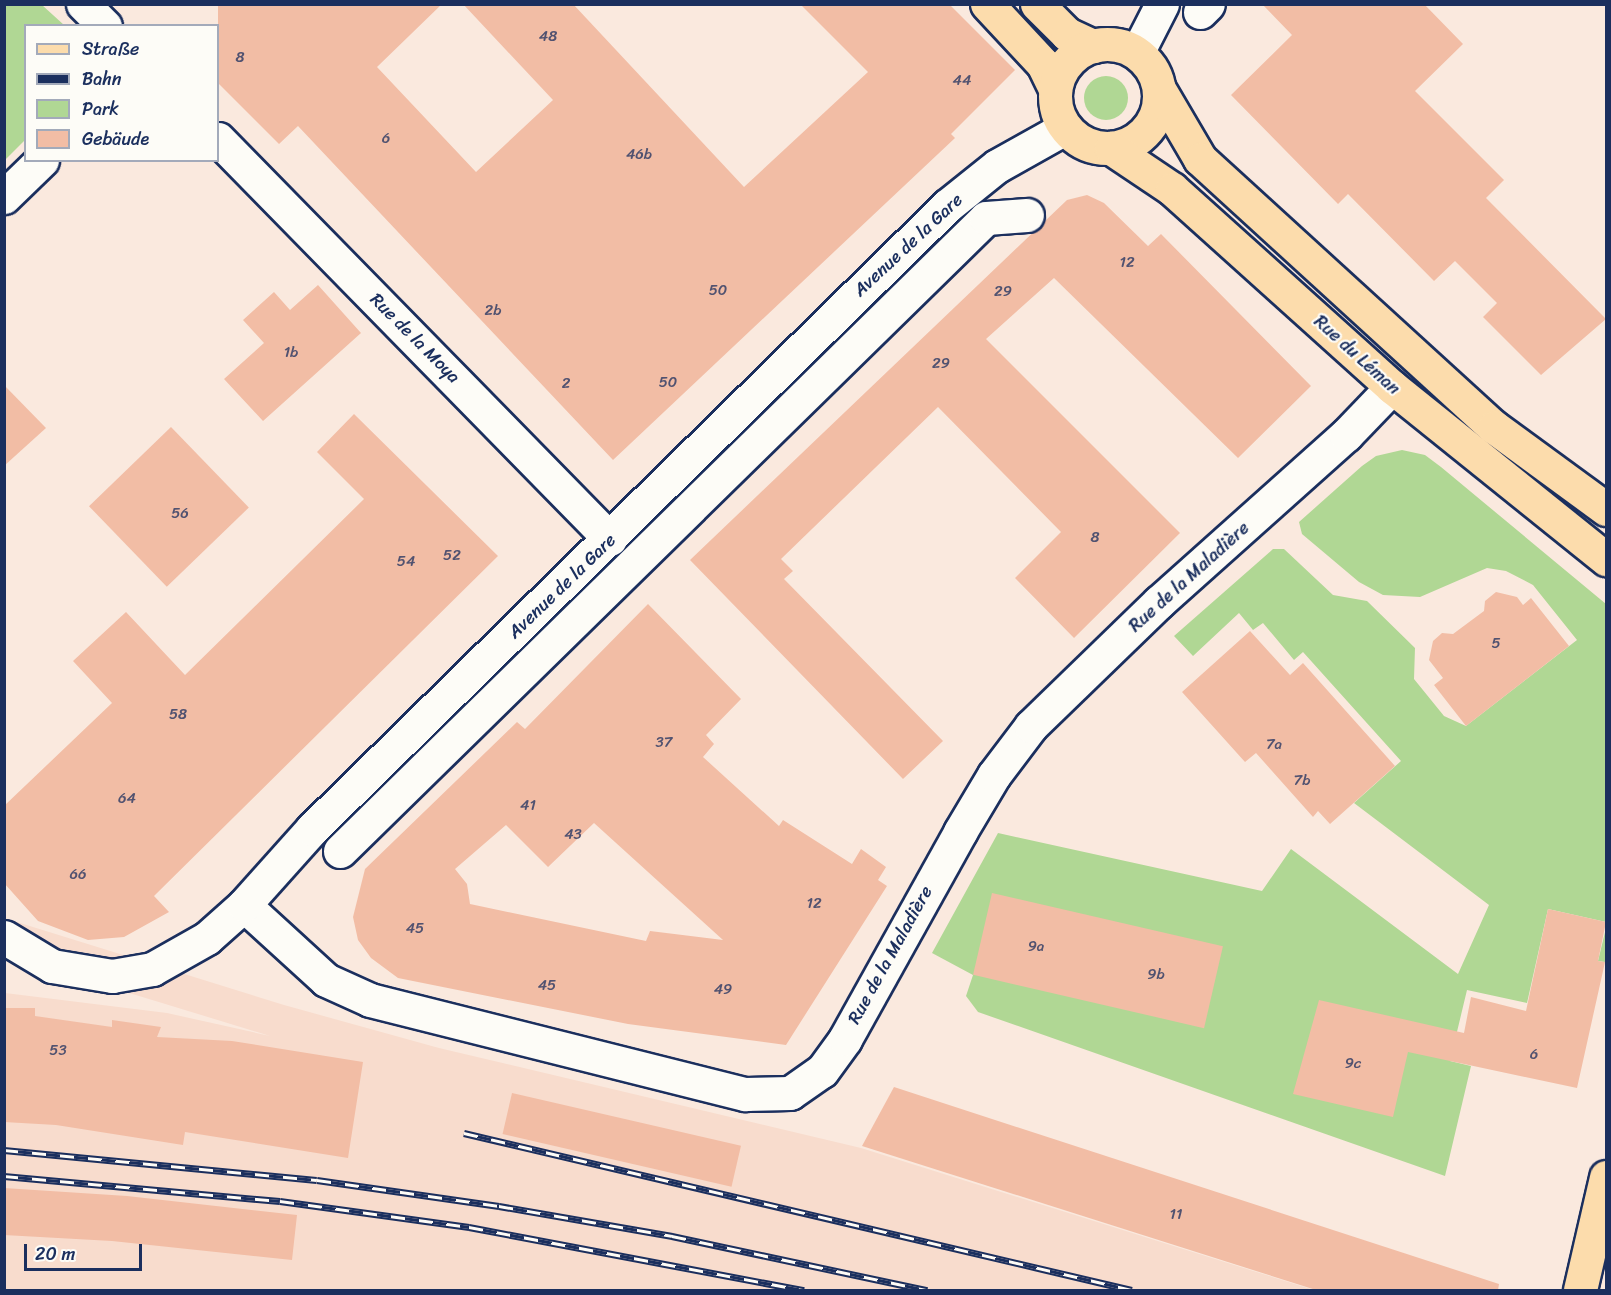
<!DOCTYPE html>
<meta charset="utf-8">
<style>
body{margin:0}
#map{position:relative;width:1611px;height:1295px;overflow:hidden;background:#fae9de;font-family:Sriracha,sans-serif}
div>[style]{position:absolute}
.built>*{inset:0;background:#f8dccd}
.green>*{inset:0;background:#b0d794}
.round{border-radius:50%}
.building>*{inset:0;background:#f2bda5;transform-origin:0 0}
.roads{filter:drop-shadow(2px 0 #1b2f5e) drop-shadow(-2px 0 #1b2f5e) drop-shadow(0 2px #1b2f5e) drop-shadow(0 -2px #1b2f5e)}
.minor>*{height:33px;margin:-16.5px;padding:0 16.5px;transform-origin:16.5px;border-radius:16.5px;background:#fdfcf7}
.major>*{height:33px;margin:-16.5px;padding:0 16.5px;transform-origin:16.5px;border-radius:16.5px;background:#fcdcac}
.major>.ring{margin:-16.5px;padding:0;box-sizing:content-box;background:none;border:33px solid #fcdcac;border-radius:50%}
.rail>*{height:7px;margin-top:-3.5px;transform-origin:0;background:repeating-linear-gradient(90deg,#fdfcf7 0 14px,#1b2f5e 0 28px);box-sizing:border-box;border-block:2px solid #1b2f5e}
span{translate:-50% -50%;white-space:nowrap;text-align:center;line-height:1.15;-webkit-text-stroke:4.5px #fdfcf7;paint-order:stroke}
.number-label{font-size:15px;color:#515270}
.number-label span{-webkit-text-stroke-width:0}
.street-label{font-size:18px;color:#1b2f5e}
.frame{position:absolute;inset:0;border:6px solid #1b2f5e;pointer-events:none}
.legend{position:absolute;left:24px;top:24px;width:195px;height:138px;box-sizing:border-box;background:#fdfcf7;border:2px solid #a3aaba;margin:0;padding:8px 10px;list-style:none;font-size:18px;color:#1b2f5e}
.legend li{display:flex;align-items:center;gap:12px;height:30px}
.legend b{width:30px;border:2px solid #a3aaba}
.scale{position:absolute;left:24px;top:1244px;width:118px;height:27px;box-sizing:border-box;border:3px solid #1b2f5e;border-top:0;padding-left:8px;font-size:18px;line-height:21px;white-space:nowrap;color:#1b2f5e;-webkit-text-stroke:4px #fdfcf7;paint-order:stroke}
</style>
<div id="map">
<div class="built">
<div style="clip-path:polygon(4px 918px,284px 1005px,439px 1048px,861px 1148px,1314px 1290px,5px 1290px,5px 993px,167px 1013px,270px 1036px,5px 955px)"></div>
</div>
<div class="green">
<div style="clip-path:polygon(5px 4px,42px 5px,64px 25px,26px 26px,25px 140px,5px 160px)"></div>
<div class="round" style="left:1084px;top:76px;width:44px;height:44px"></div>
<div style="clip-path:polygon(1402px 450px,1425px 455px,1441px 467px,1606px 604px,1606px 922px,1548px 909px,1527px 1003px,1467px 990px,1450px 1061px,1471px 1066px,1445px 1176px,978px 1012px,966px 996px,973px 975px,932px 953px,998px 833px,1262px 891px,1291px 849px,1458px 974px,1489px 905px,1354px 803px,1401px 761px,1303px 652px,1294px 660px,1263px 623px,1253px 630px,1239px 613px,1193px 656px,1174px 636px,1273px 549px,1284px 549px,1333px 595px,1367px 601px,1415px 648px,1414px 679px,1444px 716px,1466px 726px,1577px 640px,1533px 585px,1506px 571px,1487px 568px,1420px 597px,1383px 595px,1359px 582px,1302px 534px,1299px 522px,1362px 466px,1376px 456px)"></div>
<div style="clip-path:polygon(1606px 928px,1606px 962px,1605px 962px,1598px 961px)"></div>
</div>
<div class="building">
<div style="clip-path:polygon(218px 4px,442px 4px,377px 67px,476px 172px,553px 100px,463px 4px,573px 4px,744px 187px,868px 72px,800px 4px,949px 4px,1015px 70px,951px 134px,955px 138px,613px 460px,298px 126px,279px 144px,218px 83px)"></div>
<div style="clip-path:polygon(1262px 4px,1424px 4px,1463px 44px,1415px 91px,1504px 180px,1486px 198px,1606px 319px,1541px 375px,1483px 317px,1497px 303px,1455px 261px,1434px 281px,1348px 194px,1338px 204px,1231px 95px,1292px 35px)"></div>
<div style="clip-path:polygon(1087px 195px,1104px 203px,1148px 246px,1161px 234px,1311px 386px,1238px 458px,1054px 278px,986px 339px,1180px 533px,1074px 638px,1015px 578px,1061px 532px,938px 407px,781px 559px,793px 571px,784px 579px,943px 741px,903px 779px,690px 560px,1067px 200px)"></div>
<div style="clip-path:polygon(318px 285px,361px 333px,263px 421px,224px 379px,264px 343px,243px 320px,274px 292px,290px 310px)"></div>
<div style="clip-path:polygon(4px 385px,46px 428px,4px 466px)"></div>
<div style="clip-path:polygon(354px 414px,498px 556px,154px 896px,169px 912px,124px 937px,88px 940px,38px 921px,4px 883px,4px 806px,112px 703px,73px 661px,126px 612px,185px 675px,364px 499px,317px 452px)"></div>
<div style="left:171px;top:427px;width:112px;height:114px;rotate:46deg"></div>
<div style="clip-path:polygon(1496px 592px,1517px 597px,1523px 605px,1531px 598px,1569px 646px,1466px 726px,1434px 685px,1443px 678px,1429px 660px,1433px 641px,1442px 633px,1453px 634px,1484px 611px,1485px 601px)"></div>
<div style="clip-path:polygon(evenodd,648px 604px,741px 699px,706px 735px,714px 744px,703px 757px,779px 826px,783px 820px,852px 864px,861px 849px,886px 867px,878px 880px,887px 886px,786px 1045px,628px 1024px,398px 978px,371px 958px,358px 940px,353px 917px,365px 869px,517px 722px,525px 729px,648px 604px,594px 823px,723px 940px,650px 931px,646px 941px,470px 904px,467px 884px,455px 869px,506px 825px,548px 867px,594px 823px)"></div>
<div style="clip-path:polygon(1250px 631px,1290px 675px,1303px 663px,1395px 766px,1330px 824px,1318px 811px,1313px 817px,1256px 753px,1245px 762px,1182px 692px)"></div>
<div style="left:992px;top:893px;width:237px;height:84px;rotate:13deg"></div>
<div style="clip-path:polygon(1548px 909px,1606px 922px,1598px 961px,1605px 962px,1577px 1088px,1408px 1052px,1393px 1117px,1293px 1094px,1319px 1000px,1464px 1033px,1471px 997px,1526px 1011px)"></div>
<div style="clip-path:polygon(4px 1008px,35px 1008px,35px 1016px,112px 1027px,112px 1020px,161px 1027px,157px 1037px,232px 1041px,363px 1062px,348px 1158px,185px 1132px,183px 1145px,56px 1125px,4px 1122px)"></div>
<div style="clip-path:polygon(894px 1087px,1499px 1284px,1498px 1290px,1316px 1290px,862px 1146px)"></div>
<div style="left:512px;top:1093px;width:235px;height:42px;rotate:13deg"></div>
<div style="clip-path:polygon(4px 1188px,127px 1196px,297px 1215px,292px 1260px,112px 1241px,4px 1235px)"></div>
</div>
<div class="roads">
<div class="minor">
<div style="left:83px;top:4px;width:31px;rotate:45deg"></div>
<div style="left:1200px;top:12px;width:11px;rotate:-45deg"></div>
<div style="left:1137px;top:53px;width:55px;rotate:-63deg"></div>
<div style="left:218px;top:139px;width:560px;rotate:45.58deg"></div>
<div style="left:4px;top:197px;width:53px;rotate:-44.2deg"></div>
<div style="left:340px;top:851px;width:904px;rotate:-44.42deg"></div>
<div style="left:986px;top:218px;width:41px;rotate:-4.2deg"></div>
<div style="left:244px;top:905px;width:111px;rotate:42.4deg"></div>
<div style="left:326px;top:980px;width:48px;rotate:24.4deg"></div>
<div style="left:370px;top:1000px;width:387px;rotate:14.1deg"></div>
<div style="left:745px;top:1094px;width:45px;rotate:-1.3deg"></div>
<div style="left:790px;top:1093px;width:39px;rotate:-35deg"></div>
<div style="left:822px;top:1071px;width:39px;rotate:-54deg"></div>
<div style="left:845px;top:1039px;width:237px;rotate:-60.9deg"></div>
<div style="left:960px;top:832px;width:66px;rotate:-59.2deg"></div>
<div style="left:994px;top:775px;width:61px;rotate:-52.9deg"></div>
<div style="left:1031px;top:726px;width:178px;rotate:-44.1deg"></div>
<div style="left:1159px;top:602px;width:251px;rotate:-41.8deg"></div>
<div style="left:1346px;top:435px;width:66px;rotate:-46.2deg"></div>
<div style="left:4px;top:937px;width:56px;rotate:31.1deg"></div>
<div style="left:52px;top:966px;width:61px;rotate:9.5deg"></div>
<div style="left:112px;top:976px;width:41px;rotate:-9.9deg"></div>
<div style="left:152px;top:969px;width:63px;rotate:-29.4deg"></div>
<div style="left:207px;top:938px;width:50px;rotate:-41.7deg"></div>
<div style="left:244px;top:905px;width:102px;rotate:-48.2deg"></div>
<div style="left:312px;top:829px;width:890px;rotate:-44.45deg"></div>
<div style="left:947px;top:206px;width:64px;rotate:-38.7deg"></div>
<div style="left:997px;top:166px;width:78px;rotate:-29.2deg"></div>
</div>
<div class="major">
<div style="left:987px;top:4px;width:82px;rotate:47deg"></div>
<div style="left:1043px;top:64px;width:28px;rotate:64deg"></div>
<div style="left:1037px;top:4px;width:42px;rotate:45deg"></div>
<div style="left:1067px;top:34px;width:29px;rotate:25deg"></div>
<div class="ring" style="left:1055px;top:44px;width:71px;height:71px"></div>
<div style="left:1159px;top:89px;width:81px;rotate:59.6deg"></div>
<div style="left:1200px;top:159px;width:398px;rotate:42.4deg"></div>
<div style="left:1494px;top:427px;width:139px;rotate:36.2deg"></div>
<div style="left:1111px;top:148px;width:73px;rotate:33.9deg"></div>
<div style="left:1172px;top:189px;width:296px;rotate:42deg"></div>
<div style="left:1392px;top:387px;width:275px;rotate:38.8deg"></div>
<div style="left:1580px;top:1290px;width:116px;rotate:-77deg"></div>
</div>
</div>
<div class="rail">
<div style="left:464px;top:1133px;width:686px;rotate:13.23deg"></div>
<div style="left:4px;top:1150px;width:314px;rotate:5.5deg"></div>
<div style="left:317px;top:1180px;width:184px;rotate:8.1deg"></div>
<div style="left:499px;top:1206px;width:176px;rotate:9.8deg"></div>
<div style="left:672px;top:1236px;width:261px;rotate:12deg"></div>
<div style="left:4px;top:1176px;width:277px;rotate:5.2deg"></div>
<div style="left:280px;top:1201px;width:191px;rotate:7.8deg"></div>
<div style="left:469px;top:1227px;width:341px;rotate:10.7deg"></div>
</div>
<div class="number-label">
<span style="left:548px;top:37px">48</span>
<span style="left:240px;top:58px">8</span>
<span style="left:962px;top:81px">44</span>
<span style="left:386px;top:139px">6</span>
<span style="left:639px;top:155px">46b</span>
<span style="left:1127px;top:263px">12</span>
<span style="left:718px;top:291px">50</span>
<span style="left:1003px;top:292px">29</span>
<span style="left:493px;top:311px">2b</span>
<span style="left:291px;top:353px">1b</span>
<span style="left:941px;top:364px">29</span>
<span style="left:668px;top:383px">50</span>
<span style="left:566px;top:384px">2</span>
<span style="left:180px;top:514px">56</span>
<span style="left:1095px;top:538px">8</span>
<span style="left:452px;top:556px">52</span>
<span style="left:406px;top:562px">54</span>
<span style="left:1496px;top:644px">5</span>
<span style="left:178px;top:715px">58</span>
<span style="left:664px;top:743px">37</span>
<span style="left:1274px;top:745px">7a</span>
<span style="left:1302px;top:781px">7b</span>
<span style="left:127px;top:799px">64</span>
<span style="left:528px;top:806px">41</span>
<span style="left:573px;top:835px">43</span>
<span style="left:78px;top:875px">66</span>
<span style="left:814px;top:904px">12</span>
<span style="left:415px;top:929px">45</span>
<span style="left:1036px;top:947px">9a</span>
<span style="left:1156px;top:975px">9b</span>
<span style="left:547px;top:986px">45</span>
<span style="left:723px;top:990px">49</span>
<span style="left:58px;top:1051px">53</span>
<span style="left:1534px;top:1055px">6</span>
<span style="left:1353px;top:1064px">9c</span>
<span style="left:1176px;top:1215px">11</span>
</div>
<div class="street-label">
<span style="left:908px;top:245px;rotate:-43deg">Avenue de la Gare</span>
<span style="left:415px;top:338px;rotate:45deg">Rue de la Moya</span>
<span style="left:1357px;top:355px;rotate:42deg">Rue du Léman</span>
<span style="left:1189px;top:577px;rotate:-42deg">Rue de la Maladière</span>
<span style="left:562px;top:586px;rotate:-44deg">Avenue de la Gare</span>
<span style="left:890px;top:955px;rotate:-61deg">Rue de la Maladière</span>
</div>
<div class="frame"></div>
<ul class="legend">
<li><b style="height:8px;background:#fcdcac"></b>Straße</li>
<li><b style="height:8px;background:#1b2f5e"></b>Bahn</li>
<li><b style="height:16px;background:#b0d794"></b>Park</li>
<li><b style="height:16px;background:#f2bda5"></b>Gebäude</li>
</ul>
<div class="scale">20 m</div>
</div>
